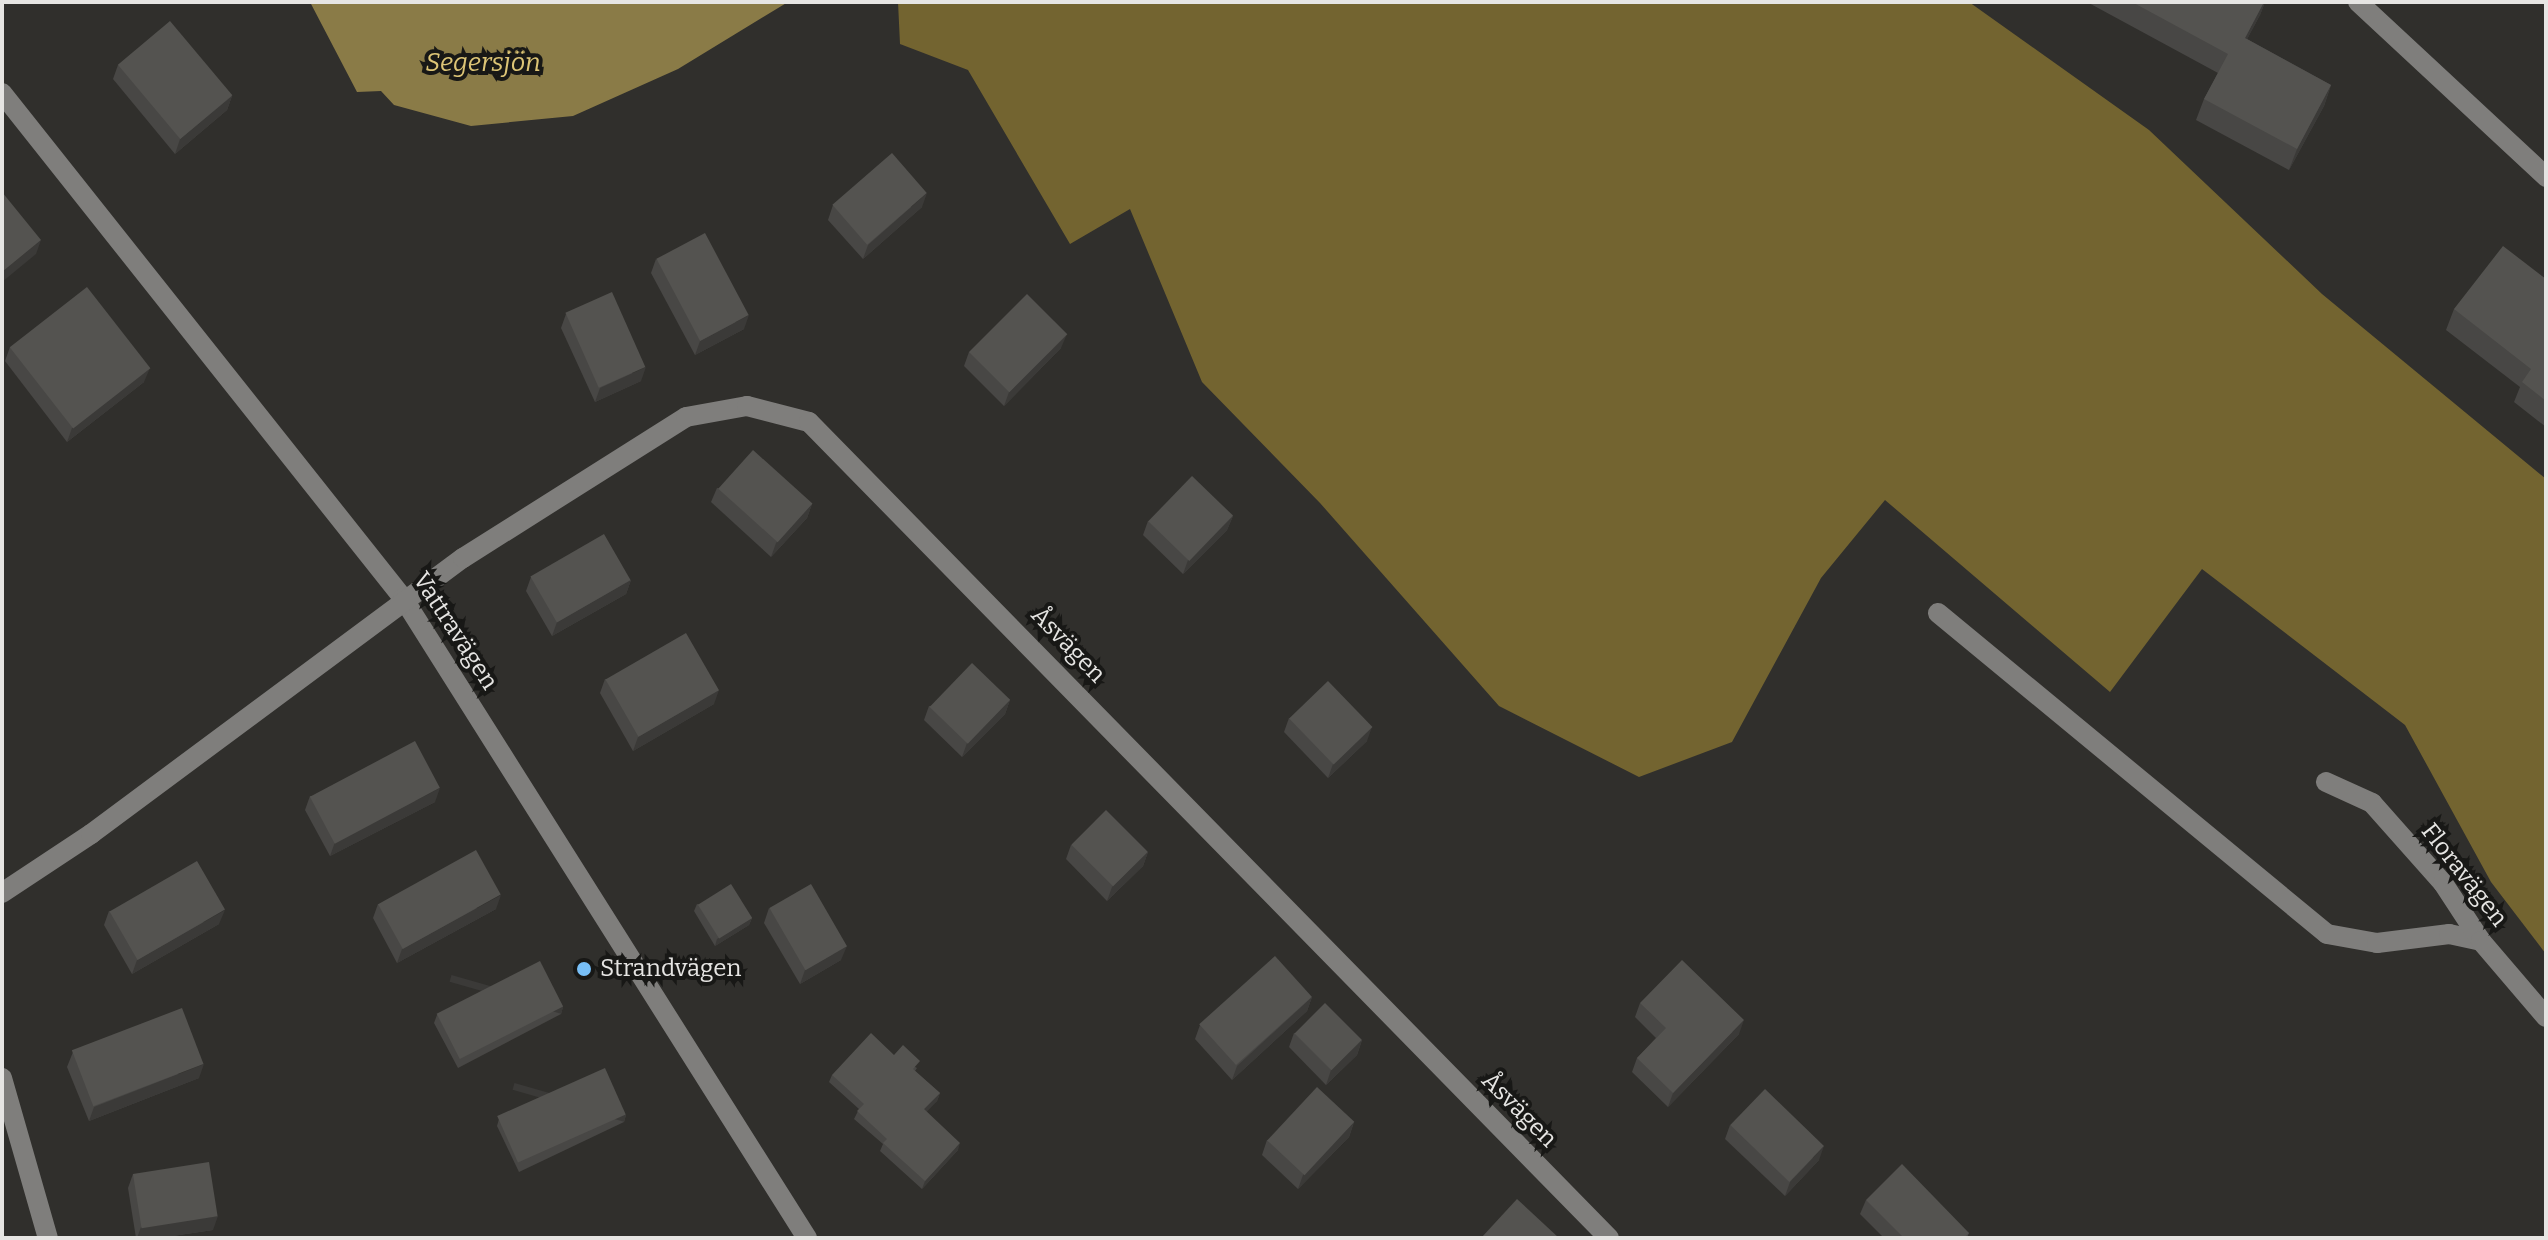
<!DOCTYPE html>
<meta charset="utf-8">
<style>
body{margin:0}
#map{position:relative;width:2548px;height:1240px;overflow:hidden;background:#302f2c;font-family:Bitter,serif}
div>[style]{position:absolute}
.forest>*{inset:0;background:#736430}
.water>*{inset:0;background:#8a7b47}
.minor>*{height:20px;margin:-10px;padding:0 10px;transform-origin:10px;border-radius:10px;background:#7f7e7c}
.wall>*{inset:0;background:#484745}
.shaded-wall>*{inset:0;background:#3b3a38;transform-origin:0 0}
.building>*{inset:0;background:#545350;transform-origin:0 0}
.dots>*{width:22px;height:22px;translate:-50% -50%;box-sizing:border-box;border:4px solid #181816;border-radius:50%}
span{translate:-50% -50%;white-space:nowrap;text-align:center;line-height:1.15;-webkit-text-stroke:8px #181816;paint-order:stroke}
.street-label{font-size:24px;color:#e6e5e3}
.poi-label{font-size:24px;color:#e6e5e3}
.left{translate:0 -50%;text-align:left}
.water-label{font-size:26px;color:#ddc576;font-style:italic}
.frame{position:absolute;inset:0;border:4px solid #e6e5e3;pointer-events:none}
</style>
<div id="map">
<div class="forest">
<div style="clip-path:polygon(898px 2px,1969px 2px,2149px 130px,2322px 294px,2546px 479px,2546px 954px,2491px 882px,2405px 725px,2202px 569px,2110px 692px,1885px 500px,1821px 578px,1732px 742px,1639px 777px,1499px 706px,1320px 503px,1202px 382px,1130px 209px,1070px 244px,968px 70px,900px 44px)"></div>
</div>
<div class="water">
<div style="clip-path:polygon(310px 2px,788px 2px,678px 69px,573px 116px,471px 126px,394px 105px,381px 91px,357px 92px)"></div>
</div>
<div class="minor">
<div style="left:2358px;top:2px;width:257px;rotate:42.9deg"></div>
<div style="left:2px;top:93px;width:645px;rotate:51.55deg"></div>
<div style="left:403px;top:598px;width:757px;rotate:57.74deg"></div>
<div style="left:1938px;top:613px;width:504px;rotate:39.53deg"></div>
<div style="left:2327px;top:934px;width:51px;rotate:10.2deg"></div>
<div style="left:2377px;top:943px;width:73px;rotate:-7.1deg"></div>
<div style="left:2449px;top:934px;width:33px;rotate:12deg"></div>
<div style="left:2326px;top:782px;width:51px;rotate:24.5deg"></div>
<div style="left:2372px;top:803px;width:107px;rotate:48.4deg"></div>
<div style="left:2443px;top:883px;width:69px;rotate:56.8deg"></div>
<div style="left:2481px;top:941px;width:100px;rotate:49.5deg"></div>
<div style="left:2px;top:893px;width:107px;rotate:-33.5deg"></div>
<div style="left:91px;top:834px;width:463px;rotate:-36.6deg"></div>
<div style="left:463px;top:558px;width:264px;rotate:-32.3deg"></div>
<div style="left:686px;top:417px;width:62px;rotate:-10.2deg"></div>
<div style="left:747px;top:406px;width:64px;rotate:14.5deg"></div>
<div style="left:809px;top:422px;width:1143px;rotate:45.57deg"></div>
<div style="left:2px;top:1078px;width:166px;rotate:74deg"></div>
</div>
<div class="wall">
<div style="clip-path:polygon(2087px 2px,2265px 2px,2260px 15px,2247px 39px,2331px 85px,2324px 106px,2289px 170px,2196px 120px,2204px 99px,2218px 73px)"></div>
<div style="clip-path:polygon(118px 65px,232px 96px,227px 110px,175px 154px,113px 79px)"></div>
<div style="clip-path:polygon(833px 205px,922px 207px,863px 259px,828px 220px)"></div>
<div style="clip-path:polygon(656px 259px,744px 329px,695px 355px,651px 273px)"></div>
<div style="clip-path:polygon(2546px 279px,2546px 427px,2514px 402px,2520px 387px,2446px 330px,2454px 309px)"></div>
<div style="clip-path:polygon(566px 314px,641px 381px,595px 402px,561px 328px)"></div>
<div style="clip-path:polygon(10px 347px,144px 382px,67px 442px,5px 361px)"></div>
<div style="clip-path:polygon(1061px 348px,1004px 406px,964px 366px,969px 352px)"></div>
<div style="clip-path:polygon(717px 488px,812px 504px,807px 518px,771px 557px,711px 502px)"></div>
<div style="clip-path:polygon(1233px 516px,1227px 530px,1183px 574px,1143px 535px,1148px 521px)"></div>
<div style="clip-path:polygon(531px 577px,631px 580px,626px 594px,552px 636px,526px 591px)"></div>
<div style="clip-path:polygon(605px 679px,714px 704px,633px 751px,600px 693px)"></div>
<div style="clip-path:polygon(1010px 700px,1005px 714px,962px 757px,924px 720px,929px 706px)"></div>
<div style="clip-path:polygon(1289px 718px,1367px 741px,1328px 778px,1284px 732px)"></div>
<div style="clip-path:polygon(310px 796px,435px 802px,330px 856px,305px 810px)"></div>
<div style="clip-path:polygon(1071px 845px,1148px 852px,1143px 866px,1107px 901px,1066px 859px)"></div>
<div style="clip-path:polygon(378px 904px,496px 909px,397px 963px,373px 918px)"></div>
<div style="clip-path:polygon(697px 904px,752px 918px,749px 925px,715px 946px,694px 911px)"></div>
<div style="clip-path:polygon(769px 908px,841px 960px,800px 984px,764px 923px)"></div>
<div style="clip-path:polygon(109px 911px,219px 924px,132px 974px,104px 925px)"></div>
<div style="clip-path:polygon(1312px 997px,1307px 1011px,1232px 1080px,1195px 1039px,1200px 1025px)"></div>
<div style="clip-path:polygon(1640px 1003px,1739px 1034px,1668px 1107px,1632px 1072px,1637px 1058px,1656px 1038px,1635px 1017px)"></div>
<div style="clip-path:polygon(563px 1007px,561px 1014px,458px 1068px,434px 1023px,437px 1015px)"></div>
<div style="clip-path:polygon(1294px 1033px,1362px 1040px,1357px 1055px,1326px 1085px,1289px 1047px)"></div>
<div style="clip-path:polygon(73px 1052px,199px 1078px,89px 1121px,67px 1067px)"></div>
<div style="clip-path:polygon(894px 1055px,917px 1068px,915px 1071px,940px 1093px,937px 1101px,926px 1111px,958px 1150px,922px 1189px,880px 1151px,883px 1144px,854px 1119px,859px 1109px,829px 1082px,832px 1075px)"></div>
<div style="clip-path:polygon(626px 1115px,624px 1122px,519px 1172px,497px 1126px,499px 1119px)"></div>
<div style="clip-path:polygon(1354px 1122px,1349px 1137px,1298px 1189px,1262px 1155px,1267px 1140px)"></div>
<div style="clip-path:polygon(1730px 1125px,1819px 1160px,1785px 1196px,1725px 1139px)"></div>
<div style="clip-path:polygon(133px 1174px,213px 1230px,159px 1238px,136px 1238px,128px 1188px)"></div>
<div style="clip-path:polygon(1866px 1200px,1969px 1233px,1967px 1238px,1884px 1238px,1860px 1214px)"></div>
</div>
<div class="shaded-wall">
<div style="clip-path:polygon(2264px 2px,2265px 2px,2260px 15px,2237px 58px,2245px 38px)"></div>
<div style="clip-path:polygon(2331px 85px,2324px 106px,2289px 170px,2297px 149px)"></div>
<div style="clip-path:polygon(232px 96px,227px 110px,175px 154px,180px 139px)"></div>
<div style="clip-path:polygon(927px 193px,922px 207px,863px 259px,868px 245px)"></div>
<div style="clip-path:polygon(41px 240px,36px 254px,2px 282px,2px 272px)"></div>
<div style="clip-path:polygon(749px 315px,744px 329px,695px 355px,700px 341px)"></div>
<div style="clip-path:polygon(1067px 334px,1061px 348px,1004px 406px,1009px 392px)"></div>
<div style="clip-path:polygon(646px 367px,641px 381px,595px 402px,600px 388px)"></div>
<div style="clip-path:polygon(150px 368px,144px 382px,67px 442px,72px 428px)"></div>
<div style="clip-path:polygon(812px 504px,807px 518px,771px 557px,776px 543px)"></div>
<div style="clip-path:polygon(1233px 516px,1227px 530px,1183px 574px,1188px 560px)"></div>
<div style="clip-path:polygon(631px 580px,626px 594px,552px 636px,557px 622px)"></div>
<div style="clip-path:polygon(719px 690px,714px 704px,633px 751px,638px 737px)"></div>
<div style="clip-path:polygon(1010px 700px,1005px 714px,962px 757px,967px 743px)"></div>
<div style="clip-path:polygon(1372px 727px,1367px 741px,1328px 778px,1333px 764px)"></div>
<div style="clip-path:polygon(440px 788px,435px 802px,330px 856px,335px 842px)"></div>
<div style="clip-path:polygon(1148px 852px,1143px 866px,1107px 901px,1112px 887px)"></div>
<div style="clip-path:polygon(501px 895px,496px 909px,397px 963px,402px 949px)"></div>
<div style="clip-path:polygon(225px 910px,219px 924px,132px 974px,137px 960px)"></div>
<div style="clip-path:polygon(752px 918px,749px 925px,715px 946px,717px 939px)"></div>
<div style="clip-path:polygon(847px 946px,841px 960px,800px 984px,805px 970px)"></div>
<div style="clip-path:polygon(1312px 997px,1307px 1011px,1232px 1080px,1237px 1066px)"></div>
<div style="left:563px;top:1007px;width:7px;height:116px;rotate:106deg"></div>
<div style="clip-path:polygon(1744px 1020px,1739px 1034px,1668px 1107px,1673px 1093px)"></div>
<div style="clip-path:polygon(1362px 1040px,1357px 1055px,1326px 1085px,1331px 1070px)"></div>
<div style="clip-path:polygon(204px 1064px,199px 1078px,89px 1121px,94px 1107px)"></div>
<div style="clip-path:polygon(940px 1093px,937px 1101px,922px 1117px,924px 1109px)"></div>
<div style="left:626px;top:1115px;width:7px;height:116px;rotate:106deg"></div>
<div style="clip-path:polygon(1354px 1122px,1349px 1137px,1298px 1189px,1303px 1175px)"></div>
<div style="clip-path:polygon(960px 1143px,958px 1150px,922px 1189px,925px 1181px)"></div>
<div style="clip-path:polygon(1824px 1146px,1819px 1160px,1785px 1196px,1790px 1182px)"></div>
<div style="clip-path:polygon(218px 1216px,213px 1230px,159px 1238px,137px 1238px,141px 1227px)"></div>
</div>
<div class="building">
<div style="clip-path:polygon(2132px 2px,2264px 2px,2245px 38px,2331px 85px,2297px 149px,2204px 99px,2228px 54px)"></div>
<div style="left:170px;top:21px;width:97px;height:68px;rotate:50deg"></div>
<div style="left:892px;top:153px;width:53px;height:79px;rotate:49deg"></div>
<div style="clip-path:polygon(2px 192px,41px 240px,2px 272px)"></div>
<div style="left:705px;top:233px;width:93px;height:55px;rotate:62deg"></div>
<div style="clip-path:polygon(2503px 246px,2546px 279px,2546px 401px,2522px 382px,2531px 369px,2454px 309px)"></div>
<div style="left:87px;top:287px;width:103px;height:98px;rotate:52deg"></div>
<div style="left:612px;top:292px;width:82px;height:51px;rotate:66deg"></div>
<div style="left:1027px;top:294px;width:57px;height:82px;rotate:45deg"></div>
<div style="left:753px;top:450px;width:80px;height:52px;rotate:42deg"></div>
<div style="left:1192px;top:476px;width:57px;height:63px;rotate:44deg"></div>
<div style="left:604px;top:534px;width:53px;height:85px;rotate:60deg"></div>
<div style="left:686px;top:633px;width:66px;height:93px;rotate:60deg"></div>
<div style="left:972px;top:663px;width:53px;height:61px;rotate:44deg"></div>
<div style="left:1328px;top:681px;width:64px;height:54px;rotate:46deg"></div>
<div style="left:415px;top:741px;width:53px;height:119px;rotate:62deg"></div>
<div style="left:1106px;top:810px;width:59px;height:49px;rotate:45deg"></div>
<div style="left:476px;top:850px;width:51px;height:112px;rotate:61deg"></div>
<div style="left:197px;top:861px;width:56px;height:101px;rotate:60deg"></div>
<div style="left:731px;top:884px;width:40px;height:39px;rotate:58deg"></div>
<div style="left:811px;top:884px;width:72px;height:48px;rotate:60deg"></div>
<div style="left:1275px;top:956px;width:55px;height:102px;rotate:48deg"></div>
<div style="clip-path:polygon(1682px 960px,1744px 1020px,1673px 1093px,1637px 1058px,1666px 1028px,1640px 1003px)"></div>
<div style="left:540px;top:961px;width:51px;height:116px;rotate:63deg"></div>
<div style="left:1325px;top:1003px;width:52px;height:43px;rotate:45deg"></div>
<div style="left:182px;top:1008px;width:60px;height:118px;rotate:69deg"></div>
<div style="clip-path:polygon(871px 1033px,894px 1055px,903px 1045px,920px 1061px,913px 1069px,940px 1093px,924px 1109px,960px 1143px,925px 1181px,883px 1143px,887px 1139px,857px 1111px,864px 1104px,832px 1075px)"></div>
<div style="left:605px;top:1068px;width:51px;height:118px;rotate:66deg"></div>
<div style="left:1317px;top:1087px;width:51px;height:73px;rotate:43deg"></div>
<div style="left:1765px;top:1089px;width:82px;height:50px;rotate:44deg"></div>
<div style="left:209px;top:1162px;width:55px;height:77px;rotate:81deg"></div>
<div style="clip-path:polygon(1902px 1164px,1969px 1233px,1964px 1238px,1904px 1238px,1866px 1200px)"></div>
<div style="clip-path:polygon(1517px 1199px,1559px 1238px,1482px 1238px,1482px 1237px)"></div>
</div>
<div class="dots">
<div style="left:584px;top:969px;background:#78bff7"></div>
</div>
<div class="street-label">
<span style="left:455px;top:631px;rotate:57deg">Vattravägen</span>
<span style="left:1068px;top:645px;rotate:46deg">Åsvägen</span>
<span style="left:2464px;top:875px;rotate:52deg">Floravägen</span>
<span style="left:1519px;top:1110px;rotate:45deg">Åsvägen</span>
</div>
<div class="poi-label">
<span class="left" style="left:600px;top:969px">Strandvägen</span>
</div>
<div class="water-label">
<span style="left:483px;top:63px">Segersjön</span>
</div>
<div class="frame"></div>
</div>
